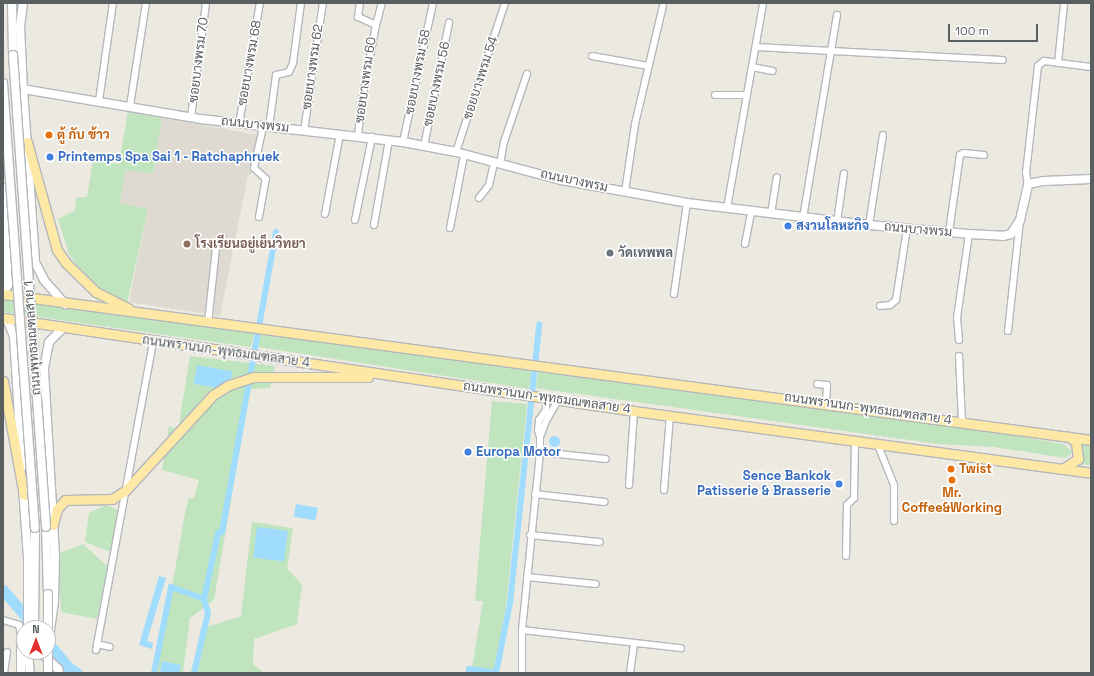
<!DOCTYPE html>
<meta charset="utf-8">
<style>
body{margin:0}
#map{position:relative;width:1094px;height:676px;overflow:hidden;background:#ece9e1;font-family:"Space Grotesk",Sarabun,sans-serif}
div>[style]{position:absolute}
.education>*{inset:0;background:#dedad2}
.green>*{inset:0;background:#c0e4bd}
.water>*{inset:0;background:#a0dcfd;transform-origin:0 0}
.round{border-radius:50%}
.canal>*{height:6px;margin:-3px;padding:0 3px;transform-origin:3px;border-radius:3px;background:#a0dcfd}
.river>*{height:11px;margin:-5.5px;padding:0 5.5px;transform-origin:5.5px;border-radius:5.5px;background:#a0dcfd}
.roads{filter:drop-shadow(1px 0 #b4b7bb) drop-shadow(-1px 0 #b4b7bb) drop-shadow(0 1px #b4b7bb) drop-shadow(0 -1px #b4b7bb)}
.street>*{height:6px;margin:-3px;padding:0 3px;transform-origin:3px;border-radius:3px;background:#fff}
.secondary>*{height:8px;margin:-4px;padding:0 4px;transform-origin:4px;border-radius:4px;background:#fff}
.primary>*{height:9px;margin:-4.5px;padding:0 4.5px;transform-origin:4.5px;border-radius:4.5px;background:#fde8a5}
.bridges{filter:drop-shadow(1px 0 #b3b7bb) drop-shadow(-1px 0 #b3b7bb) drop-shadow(0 1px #b3b7bb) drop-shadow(0 -1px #b3b7bb)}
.secondary-bridge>*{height:8px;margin:-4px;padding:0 4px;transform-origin:4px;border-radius:4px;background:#fff}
.dots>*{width:11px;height:11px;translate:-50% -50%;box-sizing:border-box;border:2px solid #fff;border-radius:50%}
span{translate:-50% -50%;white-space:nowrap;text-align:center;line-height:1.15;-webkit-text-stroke:3px #fff;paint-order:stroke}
.street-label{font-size:13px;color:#595e61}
.food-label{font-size:13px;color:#c56008;font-weight:700}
.left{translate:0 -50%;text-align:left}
.shop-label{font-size:13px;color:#366cbe;font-weight:700}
.right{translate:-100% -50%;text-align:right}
.education-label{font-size:13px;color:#785e54;font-weight:700}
.worship-label{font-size:13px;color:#5b616d;font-weight:700}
.frame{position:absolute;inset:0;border:4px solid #595e61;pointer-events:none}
.north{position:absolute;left:16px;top:620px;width:40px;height:40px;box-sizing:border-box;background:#fff;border:1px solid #bdbfc0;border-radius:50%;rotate:0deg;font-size:11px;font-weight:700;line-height:16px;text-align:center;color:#595e61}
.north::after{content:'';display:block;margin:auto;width:14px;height:18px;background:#e42f2f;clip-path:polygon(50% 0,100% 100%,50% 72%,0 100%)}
.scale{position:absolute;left:948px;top:24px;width:90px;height:18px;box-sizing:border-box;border:2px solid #595e61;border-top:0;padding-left:5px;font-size:12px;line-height:14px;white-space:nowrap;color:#595e61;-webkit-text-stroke:3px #fff;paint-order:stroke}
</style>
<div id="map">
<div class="education">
<div style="clip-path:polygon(162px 118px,259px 135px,251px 175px,248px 175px,220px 316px,129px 302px,148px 209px,120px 203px,125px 170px,153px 174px)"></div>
</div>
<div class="green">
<div style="clip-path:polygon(128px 111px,162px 118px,153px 174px,125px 170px,120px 203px,148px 209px,127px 304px,109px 301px,83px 274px,69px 254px,58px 219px,75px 211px,76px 198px,87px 197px,93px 160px,119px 164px)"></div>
<div style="clip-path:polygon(3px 300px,254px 333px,251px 347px,3px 312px)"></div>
<div style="clip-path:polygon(260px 335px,532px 368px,529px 389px,258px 347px)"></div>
<div style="clip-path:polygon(190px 356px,275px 366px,270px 388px,250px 389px,214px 600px,190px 618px,183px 673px,157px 673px,185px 513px,189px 498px,194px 498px,199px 480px,162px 470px,169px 426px,178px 430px)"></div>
<div style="clip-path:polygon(538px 370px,977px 429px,1063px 444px,1073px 452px,1066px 458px,994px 447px,939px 444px,536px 388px)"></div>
<div style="clip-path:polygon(492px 401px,527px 404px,506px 605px,495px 672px,472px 668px,483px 601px,475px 601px)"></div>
<div style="clip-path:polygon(1081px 444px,1091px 445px,1091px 465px,1079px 464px,1082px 457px)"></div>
<div style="clip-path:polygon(106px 505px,120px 511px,111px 552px,85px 542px,89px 513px)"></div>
<div style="clip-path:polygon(252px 522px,293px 528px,287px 568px,302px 585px,297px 624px,254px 639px,253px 664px,264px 673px,191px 673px,201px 629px,241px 616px)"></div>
<div style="clip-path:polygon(83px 544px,108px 567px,97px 619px,61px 612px,58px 554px)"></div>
</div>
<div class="water">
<div style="left:197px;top:365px;width:36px;height:19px;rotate:10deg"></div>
<div class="round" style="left:548.5px;top:435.5px;width:11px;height:11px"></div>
<div style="left:296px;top:504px;width:22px;height:13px;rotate:10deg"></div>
<div style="left:257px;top:527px;width:31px;height:31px;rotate:7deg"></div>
<div style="clip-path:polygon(159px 576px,166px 578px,147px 641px,153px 643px,152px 649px,139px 645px)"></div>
<div style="clip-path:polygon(162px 661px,181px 665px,179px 673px,160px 673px)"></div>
</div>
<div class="canal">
<div style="left:154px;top:673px;width:88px;rotate:-78.8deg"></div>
<div style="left:171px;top:587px;width:35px;rotate:20deg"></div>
<div style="left:204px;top:599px;width:67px;rotate:-78deg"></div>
<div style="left:218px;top:533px;width:4px;rotate:-14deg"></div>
<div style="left:222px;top:532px;width:305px;rotate:-79.8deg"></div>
<div style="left:194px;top:673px;width:62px;rotate:-76.9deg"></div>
<div style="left:208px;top:613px;width:15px;rotate:-106deg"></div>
<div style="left:469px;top:673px;width:4px;rotate:-90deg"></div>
<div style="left:469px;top:669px;width:27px;rotate:8deg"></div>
<div style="left:496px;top:673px;width:71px;rotate:-78.7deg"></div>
<div style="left:510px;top:603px;width:280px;rotate:-84deg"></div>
</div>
<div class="river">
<div style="left:3px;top:590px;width:48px;rotate:49.3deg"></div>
<div style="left:48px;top:643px;width:33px;rotate:50deg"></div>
<div style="left:69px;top:668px;width:9px;rotate:32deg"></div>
</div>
<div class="roads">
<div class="street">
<div style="left:376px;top:25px;width:23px;rotate:-75deg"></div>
<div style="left:756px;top:47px;width:247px;rotate:3deg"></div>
<div style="left:592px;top:56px;width:57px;rotate:10.1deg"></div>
<div style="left:1058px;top:63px;width:59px;rotate:-84.2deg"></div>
<div style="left:752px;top:67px;width:21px;rotate:11deg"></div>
<div style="left:715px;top:95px;width:32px"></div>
<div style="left:99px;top:101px;width:99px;rotate:-81.9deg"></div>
<div style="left:130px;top:106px;width:104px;rotate:-81.2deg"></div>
<div style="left:191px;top:117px;width:115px;rotate:-82.5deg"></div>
<div style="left:239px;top:124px;width:123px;rotate:-80.2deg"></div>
<div style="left:269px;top:127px;width:52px;rotate:-82.3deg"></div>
<div style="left:276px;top:75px;width:13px;rotate:-13deg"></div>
<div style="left:289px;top:72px;width:10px;rotate:-66deg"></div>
<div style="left:293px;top:63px;width:61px;rotate:-82.4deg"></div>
<div style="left:304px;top:131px;width:129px;rotate:-81.6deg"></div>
<div style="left:358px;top:136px;width:31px;rotate:-84deg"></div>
<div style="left:361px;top:105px;width:81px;rotate:-79.4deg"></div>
<div style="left:376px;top:25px;width:20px;rotate:-156deg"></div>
<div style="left:358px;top:17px;width:14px;rotate:-82deg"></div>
<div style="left:403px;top:142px;width:142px;rotate:-77.8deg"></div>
<div style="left:424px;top:146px;width:126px;rotate:-78.5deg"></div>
<div style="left:456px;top:152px;width:157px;rotate:-71.8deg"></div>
<div style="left:500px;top:164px;width:22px;rotate:-80deg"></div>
<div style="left:504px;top:142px;width:72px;rotate:-71.3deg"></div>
<div style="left:1028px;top:184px;width:11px;rotate:-100deg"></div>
<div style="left:1026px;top:173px;width:108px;rotate:-83.6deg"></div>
<div style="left:1038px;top:66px;width:8px;rotate:-40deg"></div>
<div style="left:1044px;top:61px;width:47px;rotate:7.3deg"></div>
<div style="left:625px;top:192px;width:69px;rotate:-81.6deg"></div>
<div style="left:635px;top:124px;width:121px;rotate:-76.7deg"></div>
<div style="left:479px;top:198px;width:16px;rotate:-52deg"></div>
<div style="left:489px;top:185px;width:23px;rotate:-77deg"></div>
<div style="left:727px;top:208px;width:208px;rotate:-80deg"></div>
<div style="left:325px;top:214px;width:81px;rotate:-79.4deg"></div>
<div style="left:771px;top:214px;width:37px;rotate:-81deg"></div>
<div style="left:259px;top:217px;width:39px;rotate:-80deg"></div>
<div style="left:266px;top:179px;width:16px;rotate:-137deg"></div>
<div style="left:254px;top:168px;width:42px;rotate:-77.6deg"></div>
<div style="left:803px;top:218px;width:206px;rotate:-80.5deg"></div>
<div style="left:355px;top:220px;width:85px;rotate:-78.4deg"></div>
<div style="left:837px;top:222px;width:49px;rotate:-81.9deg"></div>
<div style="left:374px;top:225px;width:86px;rotate:-80deg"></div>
<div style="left:869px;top:225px;width:91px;rotate:-81.2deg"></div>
<div style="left:450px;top:228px;width:74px;rotate:-79.1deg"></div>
<div style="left:949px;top:232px;width:78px;rotate:-81.9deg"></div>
<div style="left:960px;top:155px;width:4px;rotate:-27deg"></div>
<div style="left:964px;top:153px;width:20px;rotate:6deg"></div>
<div style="left:745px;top:244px;width:33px;rotate:-79deg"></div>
<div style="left:674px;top:294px;width:92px;rotate:-81.9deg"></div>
<div style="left:880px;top:306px;width:10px;rotate:-6deg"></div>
<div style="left:890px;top:305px;width:8px;rotate:-40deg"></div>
<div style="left:896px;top:300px;width:73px;rotate:-81.3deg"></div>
<div style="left:208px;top:323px;width:75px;rotate:-83.9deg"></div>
<div style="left:1008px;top:331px;width:111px;rotate:-83.8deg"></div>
<div style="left:959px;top:340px;width:22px;rotate:-95deg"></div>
<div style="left:957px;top:318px;width:85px;rotate:-81.9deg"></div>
<div style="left:959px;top:356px;width:66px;rotate:87.4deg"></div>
<div style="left:817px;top:384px;width:10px;rotate:6deg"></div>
<div style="left:827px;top:385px;width:18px;rotate:93deg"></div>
<div style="left:540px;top:437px;width:17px;rotate:-69deg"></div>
<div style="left:546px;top:421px;width:24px;rotate:-60deg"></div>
<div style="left:877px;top:443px;width:45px;rotate:68deg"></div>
<div style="left:894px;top:485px;width:36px;rotate:90deg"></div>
<div style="left:540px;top:452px;width:66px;rotate:6.1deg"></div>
<div style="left:629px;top:485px;width:74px;rotate:-86.1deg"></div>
<div style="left:664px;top:490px;width:74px;rotate:-85.4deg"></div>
<div style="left:535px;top:494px;width:70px;rotate:6.5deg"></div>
<div style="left:530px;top:535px;width:70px;rotate:5.7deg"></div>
<div style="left:846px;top:556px;width:51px;rotate:-88.9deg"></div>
<div style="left:847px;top:505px;width:10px;rotate:-45deg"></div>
<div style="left:854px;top:498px;width:58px;rotate:-89deg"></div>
<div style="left:527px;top:577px;width:69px;rotate:5.8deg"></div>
<div style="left:3px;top:620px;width:17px;rotate:17deg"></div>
<div style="left:19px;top:625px;width:15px;rotate:79deg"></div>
<div style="left:522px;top:630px;width:160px;rotate:6.5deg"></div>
<div style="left:97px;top:644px;width:13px;rotate:13deg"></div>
<div style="left:96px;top:650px;width:314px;rotate:-79.5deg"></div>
<div style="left:4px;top:673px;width:21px;rotate:-82deg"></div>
<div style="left:522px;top:673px;width:43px;rotate:-90deg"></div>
<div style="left:522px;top:630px;width:179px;rotate:-84.2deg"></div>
<div style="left:540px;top:452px;width:15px;rotate:-90deg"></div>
<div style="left:540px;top:437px;width:7px;rotate:-106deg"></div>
<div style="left:538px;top:430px;width:10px;rotate:-84deg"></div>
<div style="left:539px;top:420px;width:12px;rotate:-55deg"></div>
<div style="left:546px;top:410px;width:12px;rotate:-90deg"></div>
<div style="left:630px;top:673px;width:30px;rotate:-82deg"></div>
</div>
<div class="secondary">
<div style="left:12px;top:3px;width:52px;rotate:88.9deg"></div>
<div style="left:23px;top:3px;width:23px;rotate:97deg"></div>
<div style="left:20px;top:26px;width:63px;rotate:87.3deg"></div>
<div style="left:23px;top:89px;width:173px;rotate:86deg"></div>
<div style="left:35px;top:262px;width:20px;rotate:63deg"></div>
<div style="left:44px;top:280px;width:32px;rotate:49deg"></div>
<div style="left:23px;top:89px;width:181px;rotate:9.6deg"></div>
<div style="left:201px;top:119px;width:203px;rotate:6.5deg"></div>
<div style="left:403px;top:142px;width:54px;rotate:10.7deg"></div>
<div style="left:456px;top:152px;width:109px;rotate:14.9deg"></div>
<div style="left:561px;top:180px;width:128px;rotate:10.3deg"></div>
<div style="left:687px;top:203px;width:183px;rotate:6.9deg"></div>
<div style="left:869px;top:225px;width:100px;rotate:5.1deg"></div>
<div style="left:969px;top:234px;width:34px;rotate:3deg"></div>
<div style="left:1003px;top:236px;width:8px;rotate:-14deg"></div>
<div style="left:1011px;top:234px;width:17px;rotate:-57deg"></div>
<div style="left:1020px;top:220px;width:37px;rotate:-77deg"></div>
<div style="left:1028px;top:184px;width:16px;rotate:-11deg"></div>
<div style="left:1044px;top:181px;width:47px;rotate:-2.4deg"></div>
<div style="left:3px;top:188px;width:97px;rotate:87deg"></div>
<div style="left:8px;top:285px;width:9px;rotate:122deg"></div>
<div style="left:7px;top:319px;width:18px;rotate:68deg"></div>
<div style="left:14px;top:336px;width:131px;rotate:86.5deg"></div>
<div style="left:23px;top:488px;width:69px;rotate:85.9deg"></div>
<div style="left:28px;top:557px;width:71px;rotate:90deg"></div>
<div style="left:46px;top:527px;width:67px;rotate:88.3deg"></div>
<div style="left:34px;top:628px;width:100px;rotate:-89.4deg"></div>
<div style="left:50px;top:630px;width:28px;rotate:-82deg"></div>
<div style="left:54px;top:602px;width:47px;rotate:-88.8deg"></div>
<div style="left:55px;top:555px;width:187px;rotate:-93.4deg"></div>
<div style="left:44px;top:368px;width:26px;rotate:-79deg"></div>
<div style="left:49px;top:342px;width:21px;rotate:-45deg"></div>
<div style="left:28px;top:652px;width:21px;rotate:85deg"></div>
<div style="left:40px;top:652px;width:25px;rotate:43deg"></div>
<div style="left:58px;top:669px;width:4px;rotate:76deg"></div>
<div style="left:21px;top:673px;width:32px;rotate:-90deg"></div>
<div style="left:21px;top:641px;width:4px;rotate:-34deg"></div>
</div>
<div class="primary">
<div style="left:27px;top:142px;width:112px;rotate:74.5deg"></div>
<div style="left:57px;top:250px;width:16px;rotate:55deg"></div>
<div style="left:66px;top:263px;width:42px;rotate:44deg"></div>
<div style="left:96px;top:292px;width:36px;rotate:27deg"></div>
<div style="left:3px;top:294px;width:1098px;rotate:7.64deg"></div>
<div style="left:3px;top:318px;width:638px;rotate:8.38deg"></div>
<div style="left:634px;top:411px;width:461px;rotate:7.7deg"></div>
<div style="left:3px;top:381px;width:116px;rotate:79.6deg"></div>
<div style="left:1064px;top:468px;width:17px;rotate:-33deg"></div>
<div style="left:1078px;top:459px;width:17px;rotate:-97deg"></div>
<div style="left:1076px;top:442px;width:9px;rotate:-144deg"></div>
<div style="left:53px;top:525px;width:16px;rotate:-76deg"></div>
<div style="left:57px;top:509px;width:12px;rotate:-48deg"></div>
<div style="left:65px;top:500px;width:47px;rotate:-1.2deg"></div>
<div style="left:112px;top:499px;width:15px;rotate:-32deg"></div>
<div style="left:125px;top:491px;width:130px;rotate:-47.5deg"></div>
<div style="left:213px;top:395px;width:19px;rotate:-32deg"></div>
<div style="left:229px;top:385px;width:25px;rotate:-18deg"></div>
<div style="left:253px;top:377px;width:115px"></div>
</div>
</div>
<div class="bridges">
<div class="secondary-bridge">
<div style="left:13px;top:55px;width:473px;rotate:86deg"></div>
<div style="left:3px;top:83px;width:446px;rotate:85.9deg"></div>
<div style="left:48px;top:594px;width:79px;rotate:90deg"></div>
</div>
</div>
<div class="dots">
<div style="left:49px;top:135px;background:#e8710a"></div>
<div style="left:50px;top:157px;background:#3f7fe0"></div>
<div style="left:788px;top:226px;background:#3f7fe0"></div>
<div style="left:187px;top:244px;background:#8d6e63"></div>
<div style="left:610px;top:253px;background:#6b7280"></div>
<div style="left:468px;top:452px;background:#3f7fe0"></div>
<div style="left:951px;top:469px;background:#e8710a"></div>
<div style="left:952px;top:480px;background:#e8710a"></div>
<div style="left:839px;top:484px;background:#3f7fe0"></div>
</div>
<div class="street-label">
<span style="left:199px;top:60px;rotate:-83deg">ซอยบางพรม 70</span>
<span style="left:250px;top:63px;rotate:-80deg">ซอยบางพรม 68</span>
<span style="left:313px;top:67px;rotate:-82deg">ซอยบางพรม 62</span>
<span style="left:418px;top:72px;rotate:-79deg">ซอยบางพรม 58</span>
<span style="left:481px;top:78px;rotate:-72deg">ซอยบางพรม 54</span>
<span style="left:366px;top:80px;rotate:-82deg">ซอยบางพรม 60</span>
<span style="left:437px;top:84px;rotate:-78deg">ซอยบางพรม 56</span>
<span style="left:255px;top:125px;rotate:6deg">ถนนบางพรม</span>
<span style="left:574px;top:181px;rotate:12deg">ถนนบางพรม</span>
<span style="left:918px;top:230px;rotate:5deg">ถนนบางพรม</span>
<span style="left:33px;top:338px;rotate:-94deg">ถนนพุทธมณฑลสาย 1</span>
<span style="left:226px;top:352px;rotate:8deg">ถนนพรานนก-พุทธมณฑลสาย 4</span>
<span style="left:547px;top:398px;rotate:8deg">ถนนพรานนก-พุทธมณฑลสาย 4</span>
<span style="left:868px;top:409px;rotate:8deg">ถนนพรานนก-พุทธมณฑลสาย 4</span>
</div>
<div class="food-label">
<span class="left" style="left:57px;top:135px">ตู้ กับ ข้าว</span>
<span class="left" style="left:959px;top:469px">Twist</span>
<span style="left:952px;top:501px">Mr.<br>Coffee&amp;Working</span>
</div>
<div class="shop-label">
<span class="left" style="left:58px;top:157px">Printemps Spa Sai 1 - Ratchaphruek</span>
<span class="left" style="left:796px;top:226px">สงวนโลหะกิจ</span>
<span class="left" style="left:476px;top:452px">Europa Motor</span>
<span class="right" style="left:831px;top:484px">Sence Bankok<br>Patisserie &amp; Brasserie</span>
</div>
<div class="education-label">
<span class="left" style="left:195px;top:244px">โรงเรียนอยู่เย็นวิทยา</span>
</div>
<div class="worship-label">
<span class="left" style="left:618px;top:253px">วัดเทพพล</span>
</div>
<div class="frame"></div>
<div class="north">N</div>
<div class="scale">100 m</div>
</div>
